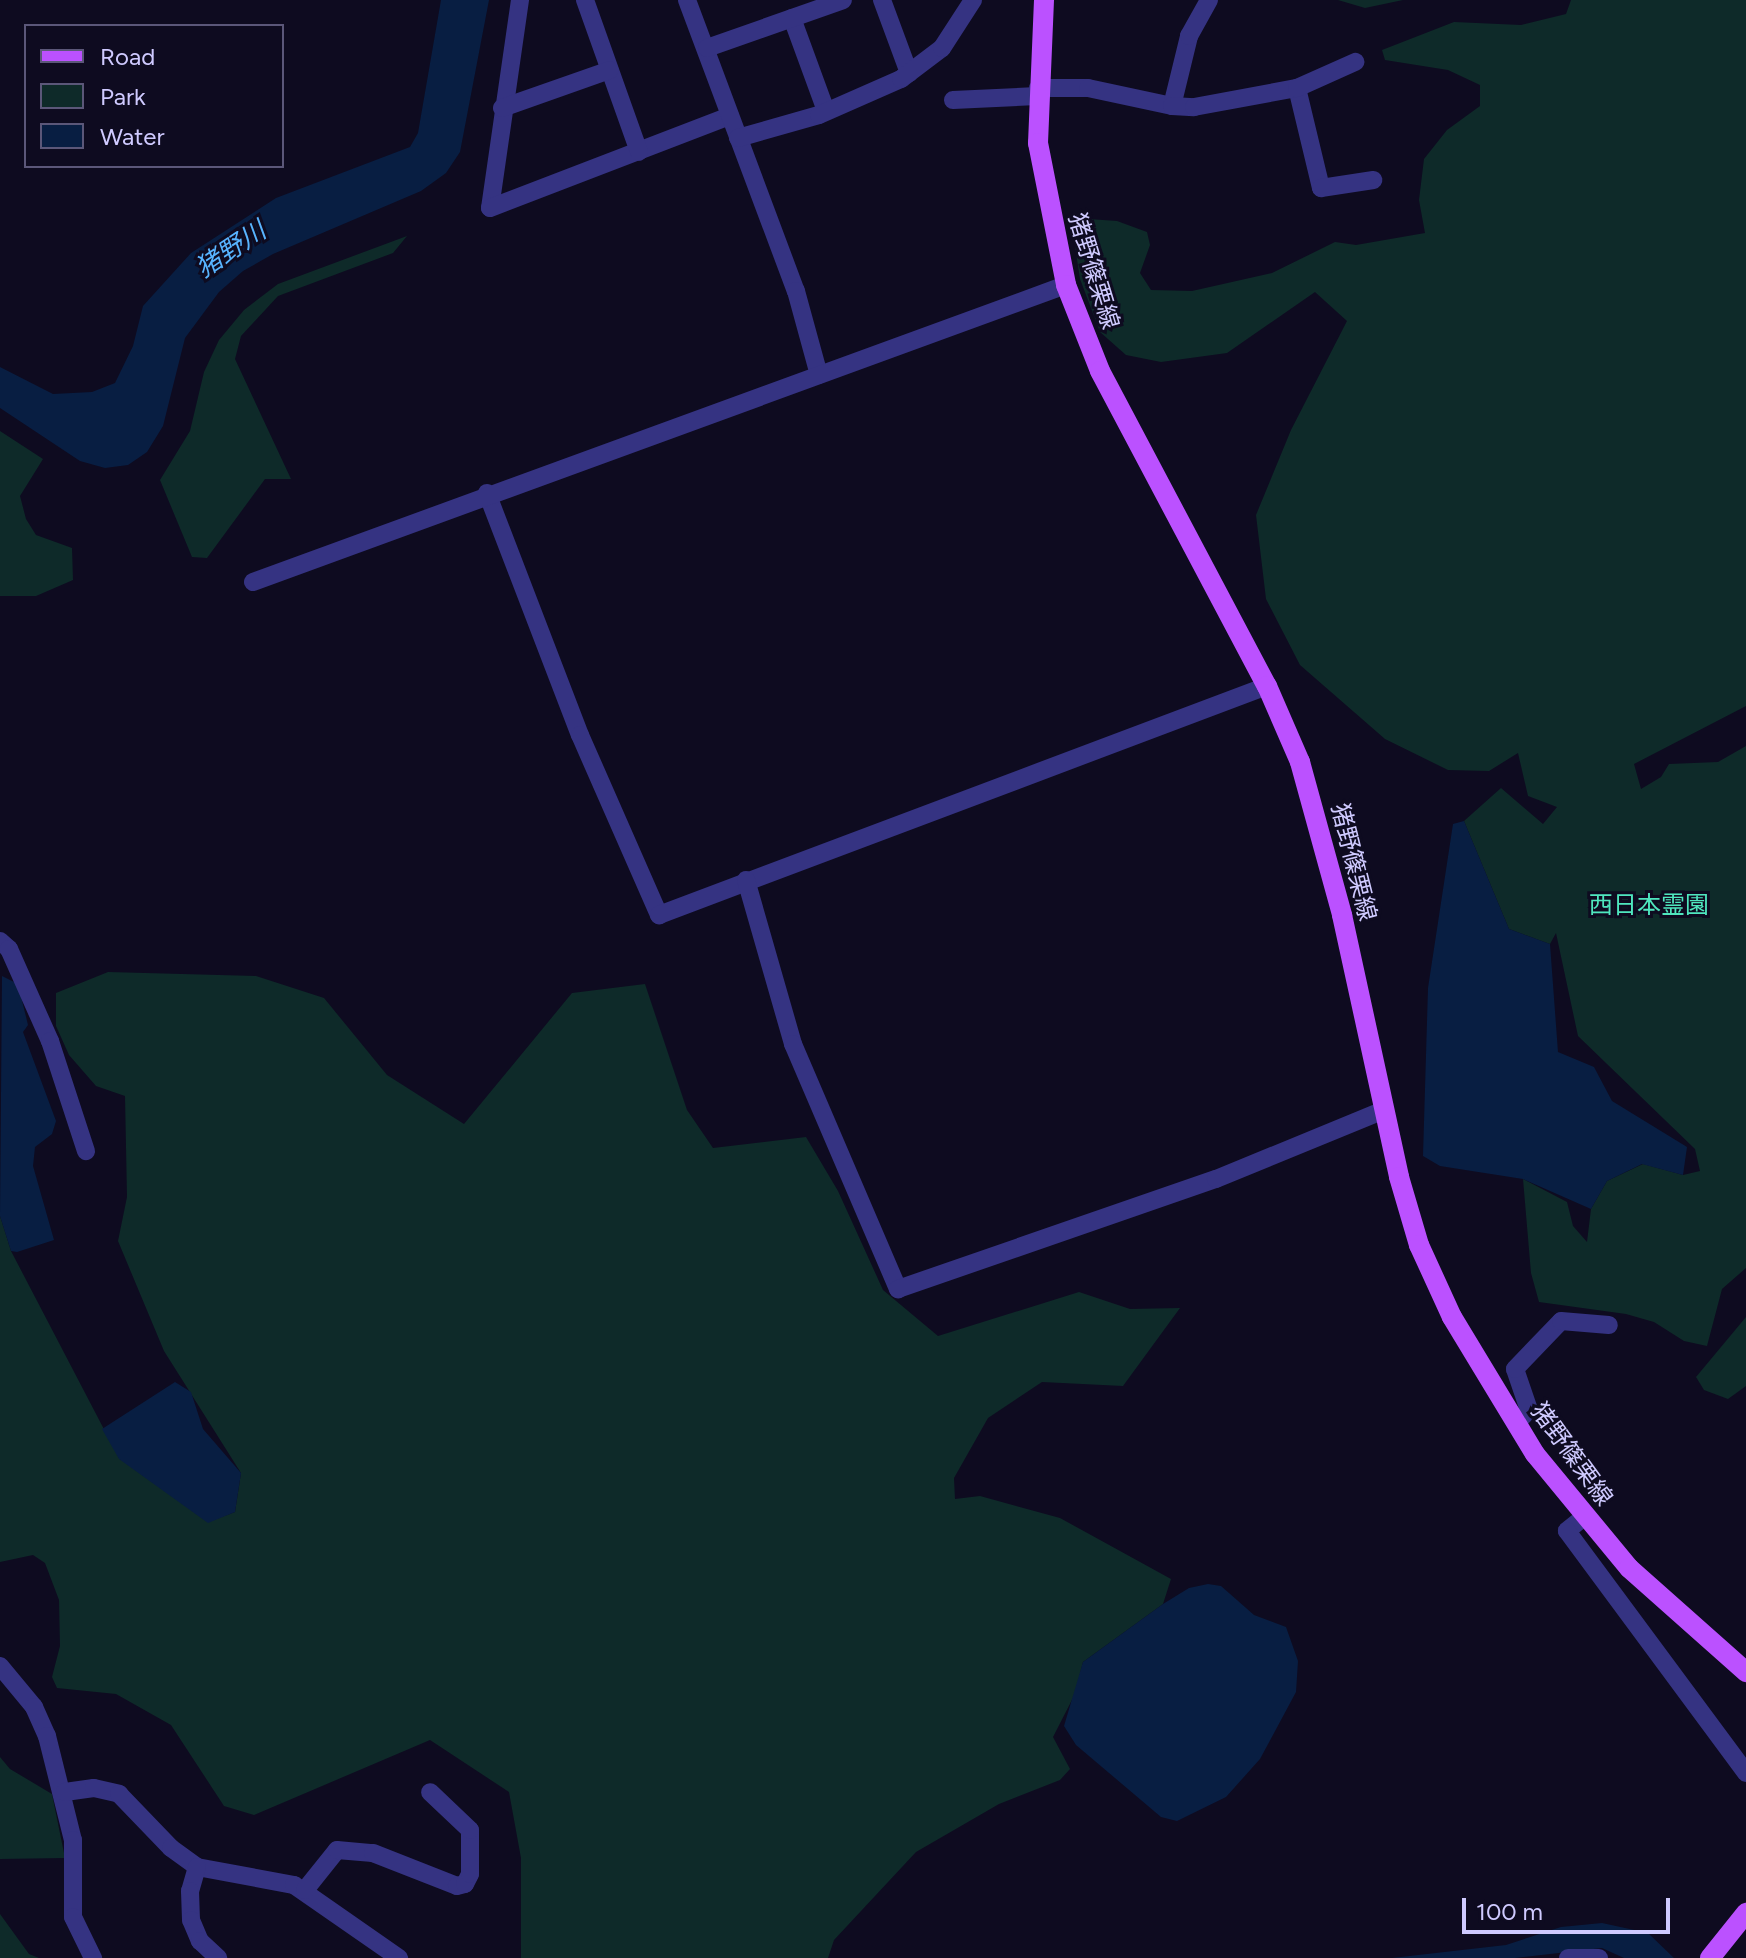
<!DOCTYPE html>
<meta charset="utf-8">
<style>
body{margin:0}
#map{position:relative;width:1746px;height:1958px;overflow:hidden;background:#0e0b20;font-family:Figtree,"Noto Sans JP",sans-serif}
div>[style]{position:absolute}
.green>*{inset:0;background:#0e2a29}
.water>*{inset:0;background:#081e42}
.minor>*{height:18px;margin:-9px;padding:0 9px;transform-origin:9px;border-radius:9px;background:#353382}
.major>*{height:20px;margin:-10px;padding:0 10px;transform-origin:10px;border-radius:10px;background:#bb51ff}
span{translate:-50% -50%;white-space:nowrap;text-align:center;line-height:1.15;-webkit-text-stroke:6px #0e0b20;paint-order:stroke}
.street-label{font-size:24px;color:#cfcaff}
.park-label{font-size:24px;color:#4fe6be}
.water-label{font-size:26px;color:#58b4ff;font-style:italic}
.legend{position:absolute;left:24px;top:24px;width:260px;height:144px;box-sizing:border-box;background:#0e0b20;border:2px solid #5b5779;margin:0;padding:10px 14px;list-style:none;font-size:24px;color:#cfcaff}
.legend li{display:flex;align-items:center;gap:16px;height:40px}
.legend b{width:40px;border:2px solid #5b5779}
.scale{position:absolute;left:1462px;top:1898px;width:208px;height:36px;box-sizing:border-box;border:4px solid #cfcaff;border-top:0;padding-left:10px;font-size:24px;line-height:28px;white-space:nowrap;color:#cfcaff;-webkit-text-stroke:6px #0e0b20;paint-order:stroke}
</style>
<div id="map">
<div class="green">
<div style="clip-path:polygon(1338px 0,1403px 0,1365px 8px)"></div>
<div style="clip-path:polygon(1571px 0,1746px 0,1746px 706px,1634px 764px,1641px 789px,1661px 777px,1669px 764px,1718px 762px,1746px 746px,1746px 1268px,1722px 1289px,1707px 1346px,1684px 1341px,1654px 1322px,1626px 1314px,1539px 1302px,1531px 1273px,1523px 1179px,1567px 1202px,1573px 1226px,1587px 1242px,1591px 1209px,1607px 1181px,1643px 1164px,1683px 1175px,1700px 1171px,1695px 1149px,1578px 1036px,1556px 933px,1550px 944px,1509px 929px,1464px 821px,1501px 788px,1543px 824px,1557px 807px,1528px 796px,1518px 753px,1489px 771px,1448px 770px,1385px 739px,1300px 665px,1266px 599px,1256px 515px,1291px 430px,1347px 321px,1315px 292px,1227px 353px,1161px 362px,1126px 355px,1100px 332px,1080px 279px,1072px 226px,1089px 219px,1117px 221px,1147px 232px,1150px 245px,1140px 273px,1151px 290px,1192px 291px,1272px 273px,1335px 242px,1356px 245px,1425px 233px,1419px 200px,1424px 159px,1447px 130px,1480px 106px,1480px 85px,1448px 70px,1385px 60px,1382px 50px,1454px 22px,1521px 25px,1566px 14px)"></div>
<div style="clip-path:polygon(407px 236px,393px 253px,278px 296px,241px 336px,235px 359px,291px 479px,265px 479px,207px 558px,192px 557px,160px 480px,190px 431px,204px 372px,219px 340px,244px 310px,278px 284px)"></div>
<div style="clip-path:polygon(0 431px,43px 459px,20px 496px,26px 519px,36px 535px,72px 548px,73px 580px,36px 596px,0 596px)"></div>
<div style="clip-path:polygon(108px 972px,256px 976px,324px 998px,387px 1075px,464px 1124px,572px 993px,645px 984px,687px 1110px,713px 1148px,806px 1137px,838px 1191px,883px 1290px,938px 1336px,1079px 1292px,1130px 1309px,1180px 1308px,1123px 1386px,1042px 1382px,988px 1418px,954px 1478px,955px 1499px,980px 1496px,1060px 1518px,1171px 1579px,1163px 1604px,1083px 1662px,1075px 1694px,1053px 1737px,1070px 1769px,1060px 1780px,999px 1804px,916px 1852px,834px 1940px,828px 1958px,521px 1958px,521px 1858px,509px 1792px,430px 1740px,254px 1815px,224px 1806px,171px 1725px,116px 1694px,57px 1688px,52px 1677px,60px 1646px,59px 1600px,45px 1563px,33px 1555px,0 1562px,0 1216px,11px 1251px,119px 1458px,208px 1522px,235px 1512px,241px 1473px,164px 1351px,118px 1241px,127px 1197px,125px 1096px,96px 1086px,69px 1055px,56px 1026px,56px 993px)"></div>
<div style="clip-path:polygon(1746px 1317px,1746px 1386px,1728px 1399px,1704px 1390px,1696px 1377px)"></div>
<div style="clip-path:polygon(0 1757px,10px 1769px,52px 1794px,65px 1858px,0 1859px)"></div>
<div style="clip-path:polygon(0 1914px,29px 1954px,39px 1958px,0 1958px)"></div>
</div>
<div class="water">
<div style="clip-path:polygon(441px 0,489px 0,460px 152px,446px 173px,421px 191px,273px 254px,243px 271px,219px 292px,185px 338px,163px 426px,147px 452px,128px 465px,105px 468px,80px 461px,0 408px,0 367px,53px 394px,92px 392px,115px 383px,133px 346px,143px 306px,191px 253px,276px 198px,410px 147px,418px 133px)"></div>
<div style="clip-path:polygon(1464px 821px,1509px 929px,1550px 944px,1558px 1052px,1594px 1067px,1612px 1101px,1687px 1147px,1683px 1175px,1642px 1164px,1607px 1181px,1591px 1209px,1523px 1179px,1440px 1166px,1423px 1156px,1428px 988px,1453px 824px)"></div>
<div style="clip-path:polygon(2px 976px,18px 984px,28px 1025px,23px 1032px,56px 1121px,52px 1134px,35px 1147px,33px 1166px,54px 1240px,17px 1252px,11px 1251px,0 1216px)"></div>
<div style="clip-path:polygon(175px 1382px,191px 1392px,203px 1429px,241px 1473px,235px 1512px,208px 1523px,119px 1459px,102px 1429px)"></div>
<div style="clip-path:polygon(1208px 1584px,1221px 1586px,1254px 1615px,1286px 1627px,1298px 1661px,1296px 1692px,1260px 1759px,1226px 1797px,1177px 1821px,1161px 1817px,1076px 1745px,1064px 1726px,1083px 1662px,1163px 1604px,1189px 1588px)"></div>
<div style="clip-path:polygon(1602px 1923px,1648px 1933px,1674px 1958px,1624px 1958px,1602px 1948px,1515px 1958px,1392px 1958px,1506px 1945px,1561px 1927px)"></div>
</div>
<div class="minor">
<div style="left:520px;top:0;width:210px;rotate:98.2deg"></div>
<div style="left:490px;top:208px;width:257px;rotate:-21deg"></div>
<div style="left:585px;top:0;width:161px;rotate:70.4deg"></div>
<div style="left:687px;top:0;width:311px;rotate:69.5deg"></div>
<div style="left:796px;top:291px;width:87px;rotate:74.7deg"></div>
<div style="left:882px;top:0;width:78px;rotate:69.7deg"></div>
<div style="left:792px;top:18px;width:99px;rotate:69.9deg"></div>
<div style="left:707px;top:48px;width:144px;rotate:-19.4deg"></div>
<div style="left:1038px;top:88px;width:50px"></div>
<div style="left:1088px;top:88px;width:86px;rotate:12.1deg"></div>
<div style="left:1172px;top:106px;width:72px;rotate:-76.3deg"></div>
<div style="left:1189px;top:36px;width:41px;rotate:-60.9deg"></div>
<div style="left:1297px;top:88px;width:103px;rotate:76.5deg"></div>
<div style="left:1321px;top:188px;width:53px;rotate:-8.7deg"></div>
<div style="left:953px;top:100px;width:84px;rotate:-2.7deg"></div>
<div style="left:1172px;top:106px;width:22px;rotate:3deg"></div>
<div style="left:1194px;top:107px;width:105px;rotate:-10.5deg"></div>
<div style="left:1297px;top:88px;width:64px;rotate:-24.1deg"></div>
<div style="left:502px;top:108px;width:114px;rotate:-19.4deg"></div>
<div style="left:738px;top:138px;width:84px;rotate:-15.9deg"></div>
<div style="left:819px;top:115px;width:90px;rotate:-23.7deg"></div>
<div style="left:901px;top:79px;width:51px;rotate:-37.1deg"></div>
<div style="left:942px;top:48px;width:57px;rotate:-57.1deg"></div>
<div style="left:487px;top:493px;width:259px;rotate:69deg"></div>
<div style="left:580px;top:735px;width:197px;rotate:66.3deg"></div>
<div style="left:659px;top:915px;width:650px;rotate:-20.64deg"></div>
<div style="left:253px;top:582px;width:866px;rotate:-20.07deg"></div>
<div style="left:746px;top:880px;width:171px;rotate:74deg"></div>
<div style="left:793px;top:1044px;width:267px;rotate:66.8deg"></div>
<div style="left:898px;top:1289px;width:336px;rotate:-19.1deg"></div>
<div style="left:1216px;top:1179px;width:182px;rotate:-22.3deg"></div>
<div style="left:0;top:941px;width:12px;rotate:42deg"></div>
<div style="left:9px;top:949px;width:101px;rotate:66deg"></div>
<div style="left:50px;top:1041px;width:116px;rotate:71.9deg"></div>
<div style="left:1516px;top:1423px;width:18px;rotate:-45deg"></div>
<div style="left:1529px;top:1410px;width:43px;rotate:-108.9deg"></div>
<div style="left:1515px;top:1369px;width:66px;rotate:-46.2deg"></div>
<div style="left:1561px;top:1321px;width:48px;rotate:4.8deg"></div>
<div style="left:1584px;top:1517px;width:22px;rotate:141deg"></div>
<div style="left:1567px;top:1531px;width:301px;rotate:53.5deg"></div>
<div style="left:0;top:1666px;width:53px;rotate:50.3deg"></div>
<div style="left:34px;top:1707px;width:32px;rotate:66deg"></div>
<div style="left:47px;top:1736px;width:107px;rotate:76deg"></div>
<div style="left:73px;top:1840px;width:77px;rotate:90deg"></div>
<div style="left:73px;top:1917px;width:46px;rotate:64deg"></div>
<div style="left:65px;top:1792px;width:29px;rotate:-8deg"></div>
<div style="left:94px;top:1788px;width:26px;rotate:13deg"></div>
<div style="left:119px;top:1794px;width:75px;rotate:46.1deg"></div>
<div style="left:171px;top:1848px;width:32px;rotate:36deg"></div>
<div style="left:197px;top:1867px;width:99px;rotate:10.5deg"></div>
<div style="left:294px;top:1885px;width:128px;rotate:34.8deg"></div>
<div style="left:197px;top:1867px;width:25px;rotate:106deg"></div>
<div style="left:190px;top:1891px;width:29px;rotate:88deg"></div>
<div style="left:191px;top:1920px;width:23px;rotate:67deg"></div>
<div style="left:200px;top:1941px;width:25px;rotate:43deg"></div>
<div style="left:305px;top:1890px;width:51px;rotate:-51.3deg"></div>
<div style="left:337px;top:1850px;width:36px;rotate:5deg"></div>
<div style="left:373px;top:1853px;width:90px;rotate:21.4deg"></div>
<div style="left:457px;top:1886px;width:8px;rotate:-14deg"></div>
<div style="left:465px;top:1884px;width:11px;rotate:-63deg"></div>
<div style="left:470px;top:1874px;width:44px;rotate:-90deg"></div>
<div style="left:470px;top:1830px;width:55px;rotate:-136.5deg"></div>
<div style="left:1568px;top:1958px;width:31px"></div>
</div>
<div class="major">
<div style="left:1044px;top:0;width:143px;rotate:92.4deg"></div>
<div style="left:1038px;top:143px;width:145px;rotate:78.8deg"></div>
<div style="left:1066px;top:285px;width:92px;rotate:68.4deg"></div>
<div style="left:1100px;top:371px;width:357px;rotate:62.1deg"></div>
<div style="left:1267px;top:686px;width:83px;rotate:66.5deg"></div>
<div style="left:1300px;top:762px;width:159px;rotate:74.6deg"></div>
<div style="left:1342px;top:915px;width:268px;rotate:77.7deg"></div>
<div style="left:1399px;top:1177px;width:71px;rotate:73.6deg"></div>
<div style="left:1419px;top:1245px;width:79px;rotate:65.4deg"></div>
<div style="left:1452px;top:1317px;width:160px;rotate:58.8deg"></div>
<div style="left:1535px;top:1454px;width:148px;rotate:50.5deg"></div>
<div style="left:1629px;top:1568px;width:157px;rotate:41.6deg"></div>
<div style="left:1710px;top:1958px;width:58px;rotate:-51.3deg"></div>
</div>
<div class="street-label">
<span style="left:1094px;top:271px;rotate:73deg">猪野篠栗線</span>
<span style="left:1354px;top:862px;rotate:76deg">猪野篠栗線</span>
<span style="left:1572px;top:1454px;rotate:54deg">猪野篠栗線</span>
</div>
<div class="park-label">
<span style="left:1649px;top:905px">西日本霊園</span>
</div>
<div class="water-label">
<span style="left:231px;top:250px;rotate:-34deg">猪野川</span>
</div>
<ul class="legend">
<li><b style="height:10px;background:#bb51ff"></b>Road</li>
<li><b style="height:22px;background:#0e2a29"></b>Park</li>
<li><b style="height:22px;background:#081e42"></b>Water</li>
</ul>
<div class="scale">100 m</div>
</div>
